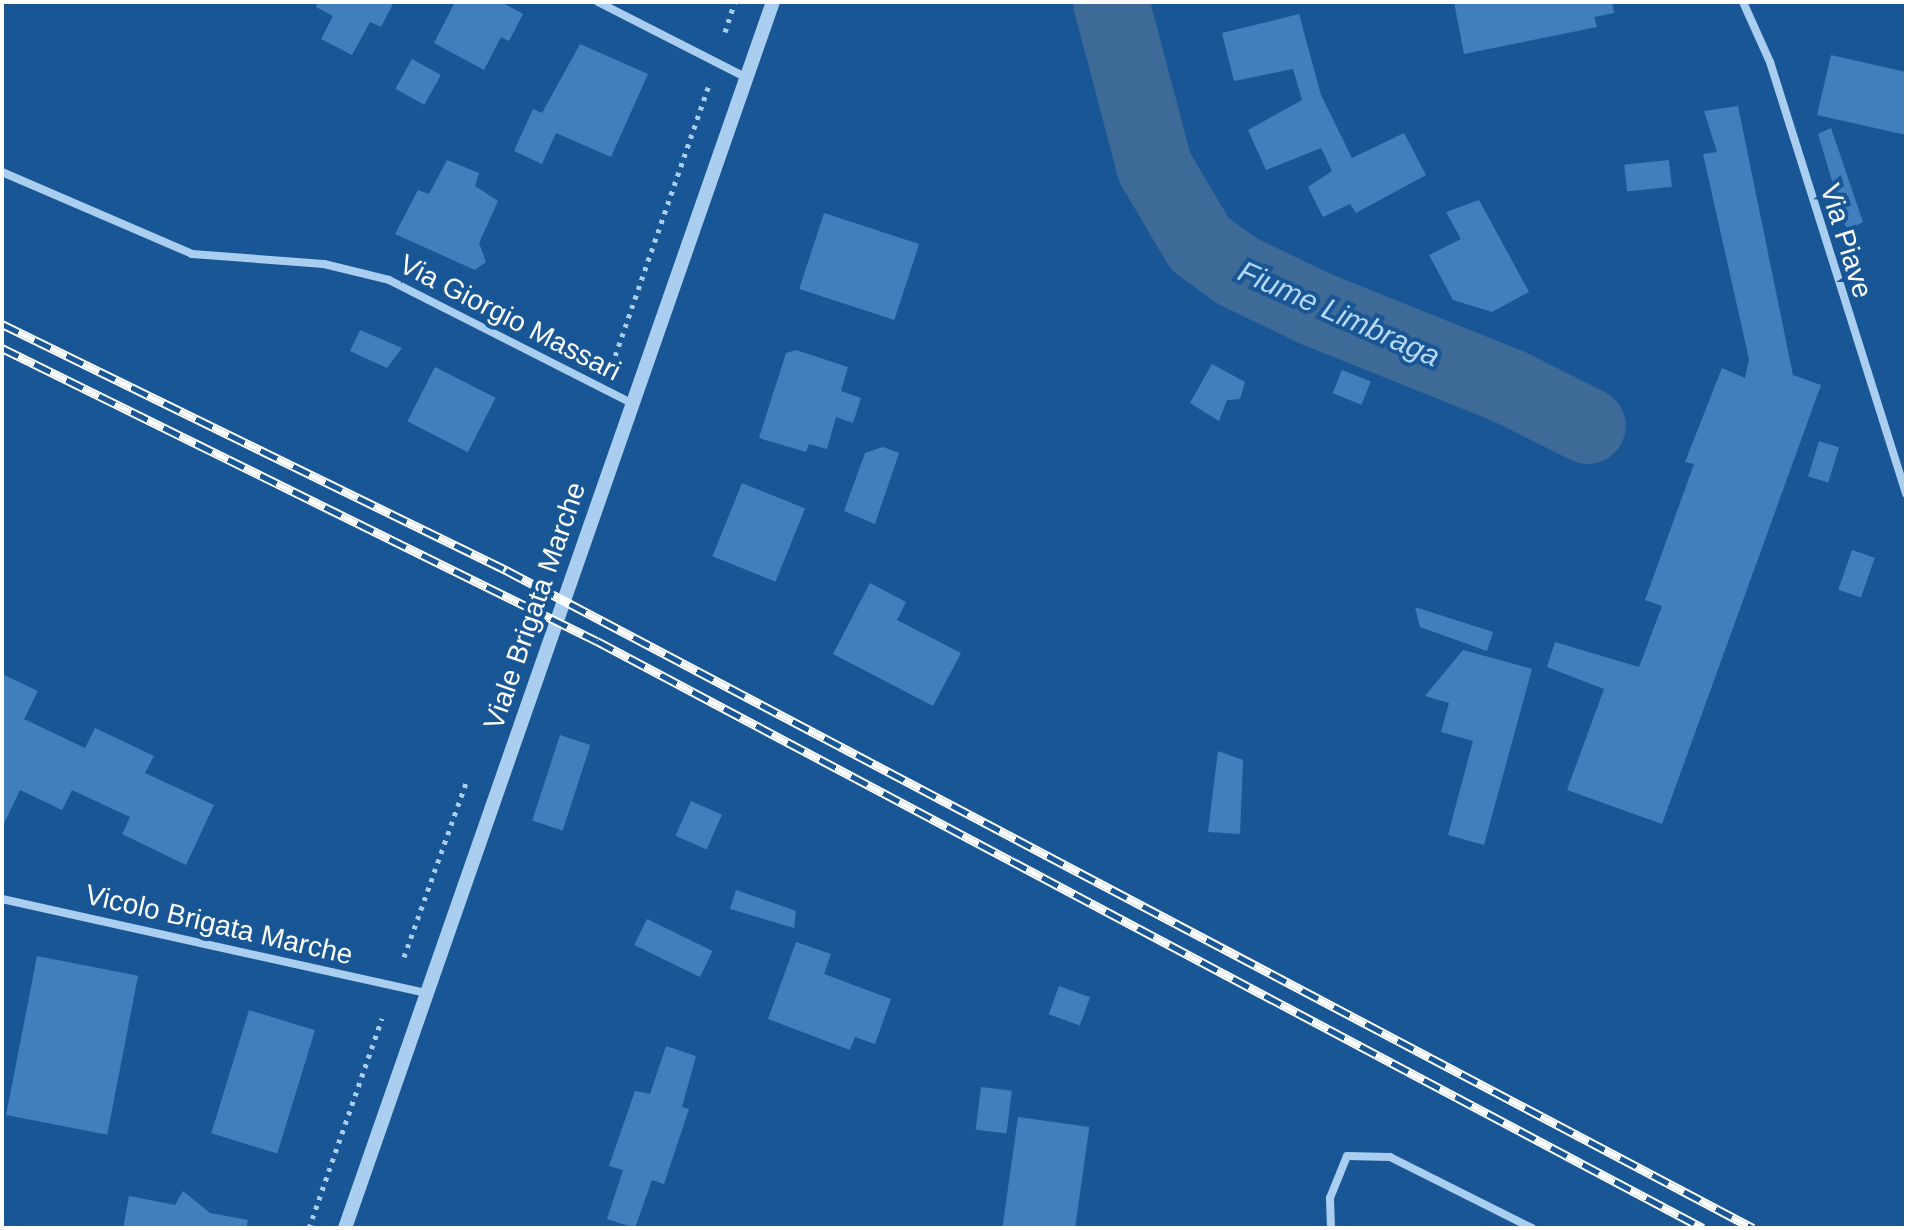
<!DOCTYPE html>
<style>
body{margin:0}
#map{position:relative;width:1908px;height:1230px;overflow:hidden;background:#185695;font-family:Helvetica,sans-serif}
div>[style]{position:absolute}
.river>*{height:76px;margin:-38px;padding:0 38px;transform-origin:38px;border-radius:38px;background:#3e6a97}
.building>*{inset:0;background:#417fbc;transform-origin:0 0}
.path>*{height:5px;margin-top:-2.5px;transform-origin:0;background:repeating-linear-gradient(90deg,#aacef0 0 4px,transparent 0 10px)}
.minor>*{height:8px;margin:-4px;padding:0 4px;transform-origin:4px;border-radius:4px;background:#aacef0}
.tertiary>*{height:14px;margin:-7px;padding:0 7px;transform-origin:7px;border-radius:7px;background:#aacef0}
.rail>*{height:9px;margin-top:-4.5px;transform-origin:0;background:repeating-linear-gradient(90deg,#185695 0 18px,#fff 0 36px);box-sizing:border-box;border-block:2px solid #fff}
span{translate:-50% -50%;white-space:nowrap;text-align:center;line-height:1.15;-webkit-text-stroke:8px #185695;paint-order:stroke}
.street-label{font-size:28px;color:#fff}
.water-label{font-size:30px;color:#b6d7f7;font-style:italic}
.frame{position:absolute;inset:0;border:4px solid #fff;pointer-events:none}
</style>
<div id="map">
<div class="river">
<div style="left:1111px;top:2px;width:172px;rotate:75.2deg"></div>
<div style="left:1155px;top:168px;width:88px;rotate:59.4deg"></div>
<div style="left:1200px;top:244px;width:46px;rotate:36.1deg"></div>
<div style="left:1237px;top:271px;width:88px;rotate:25.7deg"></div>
<div style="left:1316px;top:309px;width:209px;rotate:21.9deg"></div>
<div style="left:1510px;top:387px;width:87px;rotate:26.6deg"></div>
</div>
<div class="building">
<div style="clip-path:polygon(318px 2px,394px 2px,381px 27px,370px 22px,352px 55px,321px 39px,333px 16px,316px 7px)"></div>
<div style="clip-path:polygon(455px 2px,501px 2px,523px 14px,509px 41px,501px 37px,484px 70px,434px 43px)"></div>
<div style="clip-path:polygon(1454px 2px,1612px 2px,1614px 13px,1594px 17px,1597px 27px,1464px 54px)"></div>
<div style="clip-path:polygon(1299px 14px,1321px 95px,1352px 158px,1404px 133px,1426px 175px,1356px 213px,1350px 204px,1323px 217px,1308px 187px,1332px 171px,1321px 148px,1266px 170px,1248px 130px,1302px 100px,1293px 69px,1234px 81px,1222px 33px)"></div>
<div style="clip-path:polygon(580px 44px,648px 74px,611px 157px,556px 133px,542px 164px,514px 151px,533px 109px,542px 113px)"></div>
<div style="clip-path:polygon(1831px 55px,1906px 72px,1906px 135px,1817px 115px)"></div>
<div style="left:412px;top:59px;width:33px;height:34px;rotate:29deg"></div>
<div style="clip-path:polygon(1738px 106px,1793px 375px,1821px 385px,1662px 824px,1567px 790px,1604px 689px,1547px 667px,1555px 642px,1639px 667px,1662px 606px,1645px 600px,1694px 464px,1685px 462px,1722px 368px,1745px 378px,1749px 359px,1703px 154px,1717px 152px,1704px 111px)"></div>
<div style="clip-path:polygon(1831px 128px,1863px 222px,1847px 231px,1818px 134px)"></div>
<div style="clip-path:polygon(447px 160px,479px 173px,475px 186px,498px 201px,479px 243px,486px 262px,475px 270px,395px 234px,418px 190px,429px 194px)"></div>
<div style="left:1669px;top:160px;width:27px;height:45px;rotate:84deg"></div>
<div style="clip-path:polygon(1479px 200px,1529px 292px,1492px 312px,1453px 300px,1429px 255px,1461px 239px,1446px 212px)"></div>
<div style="left:824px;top:213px;width:100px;height:80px;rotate:18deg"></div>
<div style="clip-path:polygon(360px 330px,402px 348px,387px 368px,350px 351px)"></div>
<div style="clip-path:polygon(796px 350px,848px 367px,841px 391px,861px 398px,853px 423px,836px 417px,827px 449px,809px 444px,806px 452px,759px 438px,786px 353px)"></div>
<div style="clip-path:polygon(1212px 364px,1245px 382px,1240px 399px,1227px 400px,1219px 421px,1190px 403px)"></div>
<div style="left:435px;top:367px;width:68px;height:61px;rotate:27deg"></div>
<div style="left:1342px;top:370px;width:31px;height:25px;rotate:22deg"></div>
<div style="left:1819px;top:441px;width:21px;height:37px;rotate:17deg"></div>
<div style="clip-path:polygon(883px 447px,899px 453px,875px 524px,844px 511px,865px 453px)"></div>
<div style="left:742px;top:483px;width:68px;height:79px;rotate:22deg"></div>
<div style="left:1852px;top:550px;width:24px;height:42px;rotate:19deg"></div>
<div style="clip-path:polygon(870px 583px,906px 602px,897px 620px,961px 653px,933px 706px,833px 654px)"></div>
<div style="clip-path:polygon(1415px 607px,1493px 632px,1487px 651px,1420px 627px)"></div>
<div style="clip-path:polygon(1463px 650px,1532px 669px,1484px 845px,1448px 835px,1473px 741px,1441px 732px,1449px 703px,1425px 696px)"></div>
<div style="clip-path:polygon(2px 674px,38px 691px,24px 719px,85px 748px,95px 728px,154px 756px,145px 773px,214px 805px,186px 865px,122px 834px,130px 817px,72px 790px,62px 810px,20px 790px,2px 828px)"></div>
<div style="left:560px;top:735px;width:32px;height:90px;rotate:18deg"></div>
<div style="clip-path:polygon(1218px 751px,1243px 760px,1240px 834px,1208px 832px)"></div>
<div style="left:691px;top:801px;width:34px;height:38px;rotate:24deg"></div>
<div style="clip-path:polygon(736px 890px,796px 911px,794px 928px,730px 909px)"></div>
<div style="left:647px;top:919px;width:73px;height:29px;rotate:26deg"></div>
<div style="clip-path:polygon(796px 942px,831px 954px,824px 974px,891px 999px,875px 1044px,855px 1037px,850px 1050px,768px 1019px)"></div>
<div style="left:37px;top:956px;width:103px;height:162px;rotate:11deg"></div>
<div style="left:1059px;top:986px;width:33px;height:30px;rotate:20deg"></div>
<div style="left:249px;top:1010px;width:69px;height:129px;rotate:17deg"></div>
<div style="clip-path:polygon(666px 1046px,696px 1056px,682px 1107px,689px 1109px,664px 1184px,652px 1180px,635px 1228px,607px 1219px,623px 1170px,609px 1166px,635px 1091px,650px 1094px)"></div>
<div style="left:981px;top:1087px;width:31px;height:43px;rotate:7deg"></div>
<div style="left:1018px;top:1117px;width:72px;height:112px;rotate:8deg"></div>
<div style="clip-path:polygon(183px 1191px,210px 1213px,248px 1220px,246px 1228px,123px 1228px,129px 1196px,175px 1205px)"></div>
</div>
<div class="path">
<div style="left:725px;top:32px;width:32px;rotate:-72deg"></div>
<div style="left:612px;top:365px;width:294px;rotate:-70.9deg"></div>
<div style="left:404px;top:957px;width:185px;rotate:-70.4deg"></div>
<div style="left:309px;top:1228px;width:222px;rotate:-70.8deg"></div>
</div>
<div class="minor">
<div style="left:598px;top:2px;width:167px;rotate:27deg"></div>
<div style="left:1743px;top:2px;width:66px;rotate:65.8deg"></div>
<div style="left:1770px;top:62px;width:453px;rotate:72.5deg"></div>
<div style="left:2px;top:172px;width:207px;rotate:23.3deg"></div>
<div style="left:192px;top:254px;width:132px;rotate:4.3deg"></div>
<div style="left:324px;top:264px;width:67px;rotate:13.8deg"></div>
<div style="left:389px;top:280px;width:274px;rotate:26.9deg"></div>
<div style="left:2px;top:899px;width:435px;rotate:12.5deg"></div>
<div style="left:1331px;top:1228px;width:30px;rotate:-92deg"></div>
<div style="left:1330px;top:1198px;width:45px;rotate:-68deg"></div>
<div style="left:1347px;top:1156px;width:43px;rotate:1.3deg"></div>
<div style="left:1390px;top:1157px;width:159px;rotate:26.6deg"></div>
</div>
<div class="tertiary">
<div style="left:345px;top:1228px;width:1299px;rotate:-70.76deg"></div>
</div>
<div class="rail">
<div style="left:2px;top:324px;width:561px;rotate:26.02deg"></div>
<div style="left:506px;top:570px;width:1410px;rotate:27.82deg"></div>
<div style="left:2px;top:348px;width:663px;rotate:26.22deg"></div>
<div style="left:597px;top:641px;width:1252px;rotate:27.96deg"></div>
</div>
<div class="street-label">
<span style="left:1846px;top:241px;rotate:73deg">Via Piave</span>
<span style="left:510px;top:318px;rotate:27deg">Via Giorgio Massari</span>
<span style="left:535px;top:606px;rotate:-71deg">Viale Brigata Marche</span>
<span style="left:219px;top:925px;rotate:13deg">Vicolo Brigata Marche</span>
</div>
<div class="water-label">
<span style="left:1339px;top:314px;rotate:24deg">Fiume Limbraga</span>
</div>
<div class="frame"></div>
</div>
